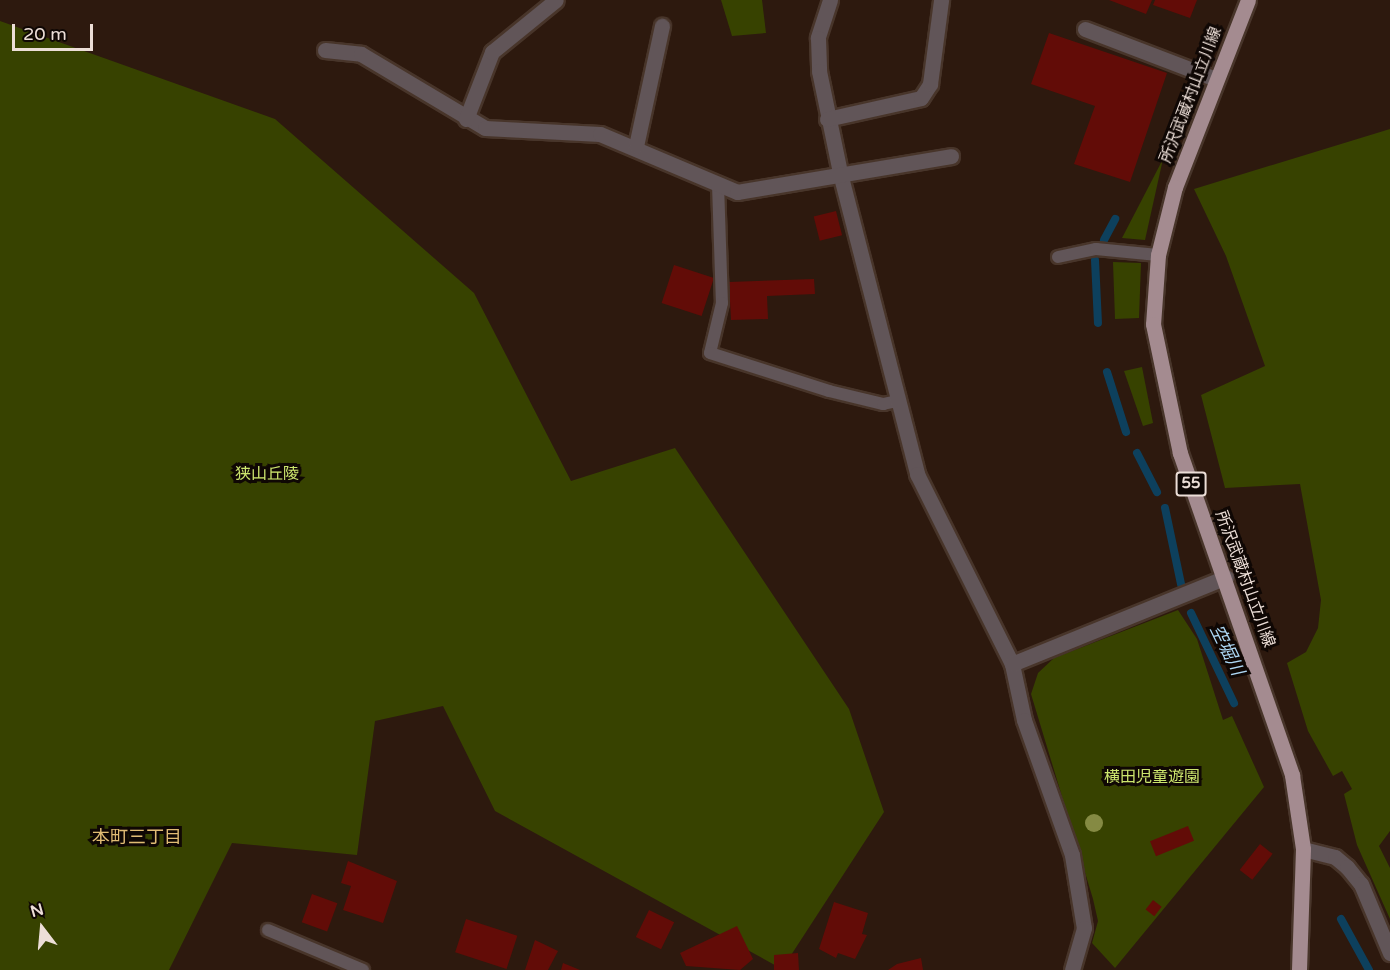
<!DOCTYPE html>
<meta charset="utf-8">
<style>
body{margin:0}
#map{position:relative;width:1390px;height:970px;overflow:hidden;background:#2d190e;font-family:"Varela Round","Noto Sans JP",sans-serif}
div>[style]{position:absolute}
.green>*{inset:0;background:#374200}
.stream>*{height:8px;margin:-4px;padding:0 4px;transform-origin:4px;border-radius:4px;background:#0d405d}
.building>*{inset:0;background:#620c07;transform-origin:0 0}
.roads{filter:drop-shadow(2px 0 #48352a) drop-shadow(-2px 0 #48352a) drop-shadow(0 2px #48352a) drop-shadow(0 -2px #48352a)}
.service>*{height:12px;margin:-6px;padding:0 6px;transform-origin:6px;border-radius:6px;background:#615558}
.minor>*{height:15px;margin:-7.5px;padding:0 7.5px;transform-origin:7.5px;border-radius:7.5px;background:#615558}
.primary>*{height:15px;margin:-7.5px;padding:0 7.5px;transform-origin:7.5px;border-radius:7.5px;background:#a48b90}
.trees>*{width:18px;height:18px;margin:-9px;border-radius:50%;background:#858a43}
span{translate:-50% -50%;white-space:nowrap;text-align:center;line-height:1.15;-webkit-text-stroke:6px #0f0704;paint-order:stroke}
.shield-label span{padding:2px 4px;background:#0f0704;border:2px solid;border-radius:4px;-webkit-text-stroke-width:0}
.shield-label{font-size:15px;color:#ecded7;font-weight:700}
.street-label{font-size:16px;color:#ecded7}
.park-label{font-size:16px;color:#cde66e}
.water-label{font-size:18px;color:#add7f4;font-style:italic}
.neighbourhood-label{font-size:18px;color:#e1bc74}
.north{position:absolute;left:12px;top:898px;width:60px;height:60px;-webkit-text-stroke:4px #0f0704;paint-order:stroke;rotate:344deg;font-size:16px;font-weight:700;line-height:24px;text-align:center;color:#ecded7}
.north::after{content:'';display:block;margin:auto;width:21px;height:27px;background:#ecded7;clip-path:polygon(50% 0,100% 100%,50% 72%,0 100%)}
.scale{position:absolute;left:12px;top:24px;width:81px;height:27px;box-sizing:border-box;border:3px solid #ecded7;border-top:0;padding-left:8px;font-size:18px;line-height:21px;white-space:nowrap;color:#ecded7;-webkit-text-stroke:4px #0f0704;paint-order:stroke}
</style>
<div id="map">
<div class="green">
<div style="clip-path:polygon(721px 0,762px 0,766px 33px,732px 36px)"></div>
<div style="clip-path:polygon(0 21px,275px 119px,474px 293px,571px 481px,675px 448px,849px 709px,884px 812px,782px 969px,495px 811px,443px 706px,375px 721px,357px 855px,232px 843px,169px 970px,0 970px)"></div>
<div style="clip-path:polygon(1390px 129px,1390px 831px,1379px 846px,1390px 868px,1390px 919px,1357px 845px,1344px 794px,1352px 789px,1342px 771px,1333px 776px,1308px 731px,1287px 663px,1306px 652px,1318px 628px,1321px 600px,1300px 484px,1225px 488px,1201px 395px,1265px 366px,1226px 256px,1194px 189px)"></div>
<div style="clip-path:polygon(1163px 159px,1145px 240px,1122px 238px)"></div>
<div style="clip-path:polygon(1113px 262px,1141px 263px,1139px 318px,1115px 319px)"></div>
<div style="clip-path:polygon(1142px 367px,1153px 423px,1143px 426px,1124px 371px)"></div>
<div style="clip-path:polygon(1178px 610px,1197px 639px,1223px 720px,1232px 716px,1264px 787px,1115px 968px,1092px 943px,1098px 921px,1093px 899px,1031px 694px,1038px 673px,1054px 658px)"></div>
</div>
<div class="stream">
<div style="left:1104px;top:240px;width:24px;rotate:-62deg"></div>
<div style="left:1095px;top:260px;width:63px;rotate:87.3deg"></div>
<div style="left:1107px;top:372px;width:63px;rotate:72.4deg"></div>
<div style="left:1137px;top:453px;width:44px;rotate:62.9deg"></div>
<div style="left:1165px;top:508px;width:78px;rotate:78.1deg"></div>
<div style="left:1191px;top:613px;width:100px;rotate:64.5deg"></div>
<div style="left:1341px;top:919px;width:58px;rotate:61.2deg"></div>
</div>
<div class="building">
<div style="clip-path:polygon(1109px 0,1152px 0,1146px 14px)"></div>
<div style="clip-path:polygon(1155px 0,1197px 0,1190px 18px,1153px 5px)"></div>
<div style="clip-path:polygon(1049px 33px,1167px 73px,1130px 182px,1074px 164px,1095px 106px,1031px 84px)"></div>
<div style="left:836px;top:211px;width:25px;height:23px;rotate:76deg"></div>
<div style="left:674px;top:265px;width:42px;height:40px;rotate:18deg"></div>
<div style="clip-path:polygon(814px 279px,815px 294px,767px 296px,768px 319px,731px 320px,729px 282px)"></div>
<div style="left:1188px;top:826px;width:16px;height:41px;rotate:68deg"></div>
<div style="left:1260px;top:844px;width:16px;height:33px;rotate:38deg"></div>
<div style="clip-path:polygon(348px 861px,397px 881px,383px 923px,343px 910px,351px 886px,341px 883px)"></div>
<div style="left:312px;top:894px;width:27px;height:30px;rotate:20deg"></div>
<div style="left:1153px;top:900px;width:11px;height:12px;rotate:38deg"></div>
<div style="clip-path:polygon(834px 902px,868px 913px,862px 934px,867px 935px,855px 959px,838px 953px,836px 958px,819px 949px)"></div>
<div style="left:649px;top:910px;width:28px;height:30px;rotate:26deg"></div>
<div style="left:466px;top:919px;width:54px;height:35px;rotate:18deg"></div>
<div style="clip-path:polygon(737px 926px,753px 959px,740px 970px,686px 966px,680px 953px)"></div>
<div style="clip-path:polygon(535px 940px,558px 951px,548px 970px,525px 970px)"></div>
<div style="clip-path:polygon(798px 953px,799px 970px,774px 970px,774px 955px)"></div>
<div style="clip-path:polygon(921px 958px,923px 970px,888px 970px,897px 964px)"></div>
<div style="clip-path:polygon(563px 963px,580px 970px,561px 970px)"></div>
</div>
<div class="roads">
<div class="service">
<div style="left:718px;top:184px;width:119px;rotate:88.1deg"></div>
<div style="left:722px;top:303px;width:51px;rotate:103.5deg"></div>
<div style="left:710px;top:353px;width:125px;rotate:17.7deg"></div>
<div style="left:829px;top:391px;width:56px;rotate:13.5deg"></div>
<div style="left:883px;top:404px;width:14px;rotate:-12deg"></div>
<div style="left:1058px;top:257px;width:39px;rotate:-12deg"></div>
<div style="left:1096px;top:249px;width:62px;rotate:5.5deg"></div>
<div style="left:268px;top:930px;width:103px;rotate:22.8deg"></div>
</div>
<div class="minor">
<div style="left:830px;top:0;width:40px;rotate:108deg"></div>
<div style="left:818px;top:38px;width:33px;rotate:88deg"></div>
<div style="left:819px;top:71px;width:108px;rotate:78.3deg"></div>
<div style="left:841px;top:177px;width:307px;rotate:75.6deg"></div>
<div style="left:917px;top:474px;width:212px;rotate:63.4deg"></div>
<div style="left:1012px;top:664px;width:57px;rotate:77.9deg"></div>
<div style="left:1024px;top:720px;width:143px;rotate:70.4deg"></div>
<div style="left:1072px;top:855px;width:74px;rotate:80.7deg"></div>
<div style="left:1084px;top:928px;width:44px;rotate:105.9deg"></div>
<div style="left:1085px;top:29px;width:140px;rotate:20.9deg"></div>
<div style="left:325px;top:50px;width:36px;rotate:6deg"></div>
<div style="left:361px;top:54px;width:144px;rotate:30.8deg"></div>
<div style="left:485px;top:128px;width:115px;rotate:3deg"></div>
<div style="left:600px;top:134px;width:149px;rotate:22.9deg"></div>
<div style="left:737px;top:192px;width:217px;rotate:-9.5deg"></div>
<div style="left:466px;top:119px;width:72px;rotate:-68.8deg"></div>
<div style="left:492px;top:52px;width:82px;rotate:-39.1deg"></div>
<div style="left:827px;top:119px;width:96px;rotate:-12.6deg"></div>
<div style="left:921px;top:98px;width:17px;rotate:-57deg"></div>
<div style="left:930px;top:84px;width:85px;rotate:-82.5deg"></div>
<div style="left:636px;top:146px;width:123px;rotate:-77.8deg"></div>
<div style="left:1012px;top:664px;width:231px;rotate:-22.1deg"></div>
<div style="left:1303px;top:849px;width:33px;rotate:14deg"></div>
<div style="left:1335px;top:857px;width:16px;rotate:40deg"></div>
<div style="left:1347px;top:867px;width:22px;rotate:51deg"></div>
<div style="left:1361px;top:884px;width:75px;rotate:67.2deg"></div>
</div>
<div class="primary">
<div style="left:1248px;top:0;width:201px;rotate:111.3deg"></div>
<div style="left:1175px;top:187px;width:70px;rotate:104deg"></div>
<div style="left:1158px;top:255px;width:69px;rotate:94.1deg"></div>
<div style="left:1153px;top:324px;width:132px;rotate:78.2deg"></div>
<div style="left:1180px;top:453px;width:341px;rotate:70.8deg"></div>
<div style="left:1292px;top:775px;width:75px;rotate:81.5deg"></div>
<div style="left:1303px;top:849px;width:121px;rotate:91.9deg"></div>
</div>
</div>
<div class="trees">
<div style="left:1094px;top:823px"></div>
</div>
<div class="shield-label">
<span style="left:1191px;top:484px">55</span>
</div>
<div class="street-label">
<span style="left:1191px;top:95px;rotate:-69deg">所沢武蔵村山立川線</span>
<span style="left:1245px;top:579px;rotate:70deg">所沢武蔵村山立川線</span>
</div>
<div class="park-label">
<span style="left:267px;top:474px">狭山丘陵</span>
<span style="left:1152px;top:777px">横田児童遊園</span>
</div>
<div class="water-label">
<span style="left:1227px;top:650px;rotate:64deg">空堀川</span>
</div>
<div class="neighbourhood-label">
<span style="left:137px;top:837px">本町三丁目</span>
</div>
<div class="north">N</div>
<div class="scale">20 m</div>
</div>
